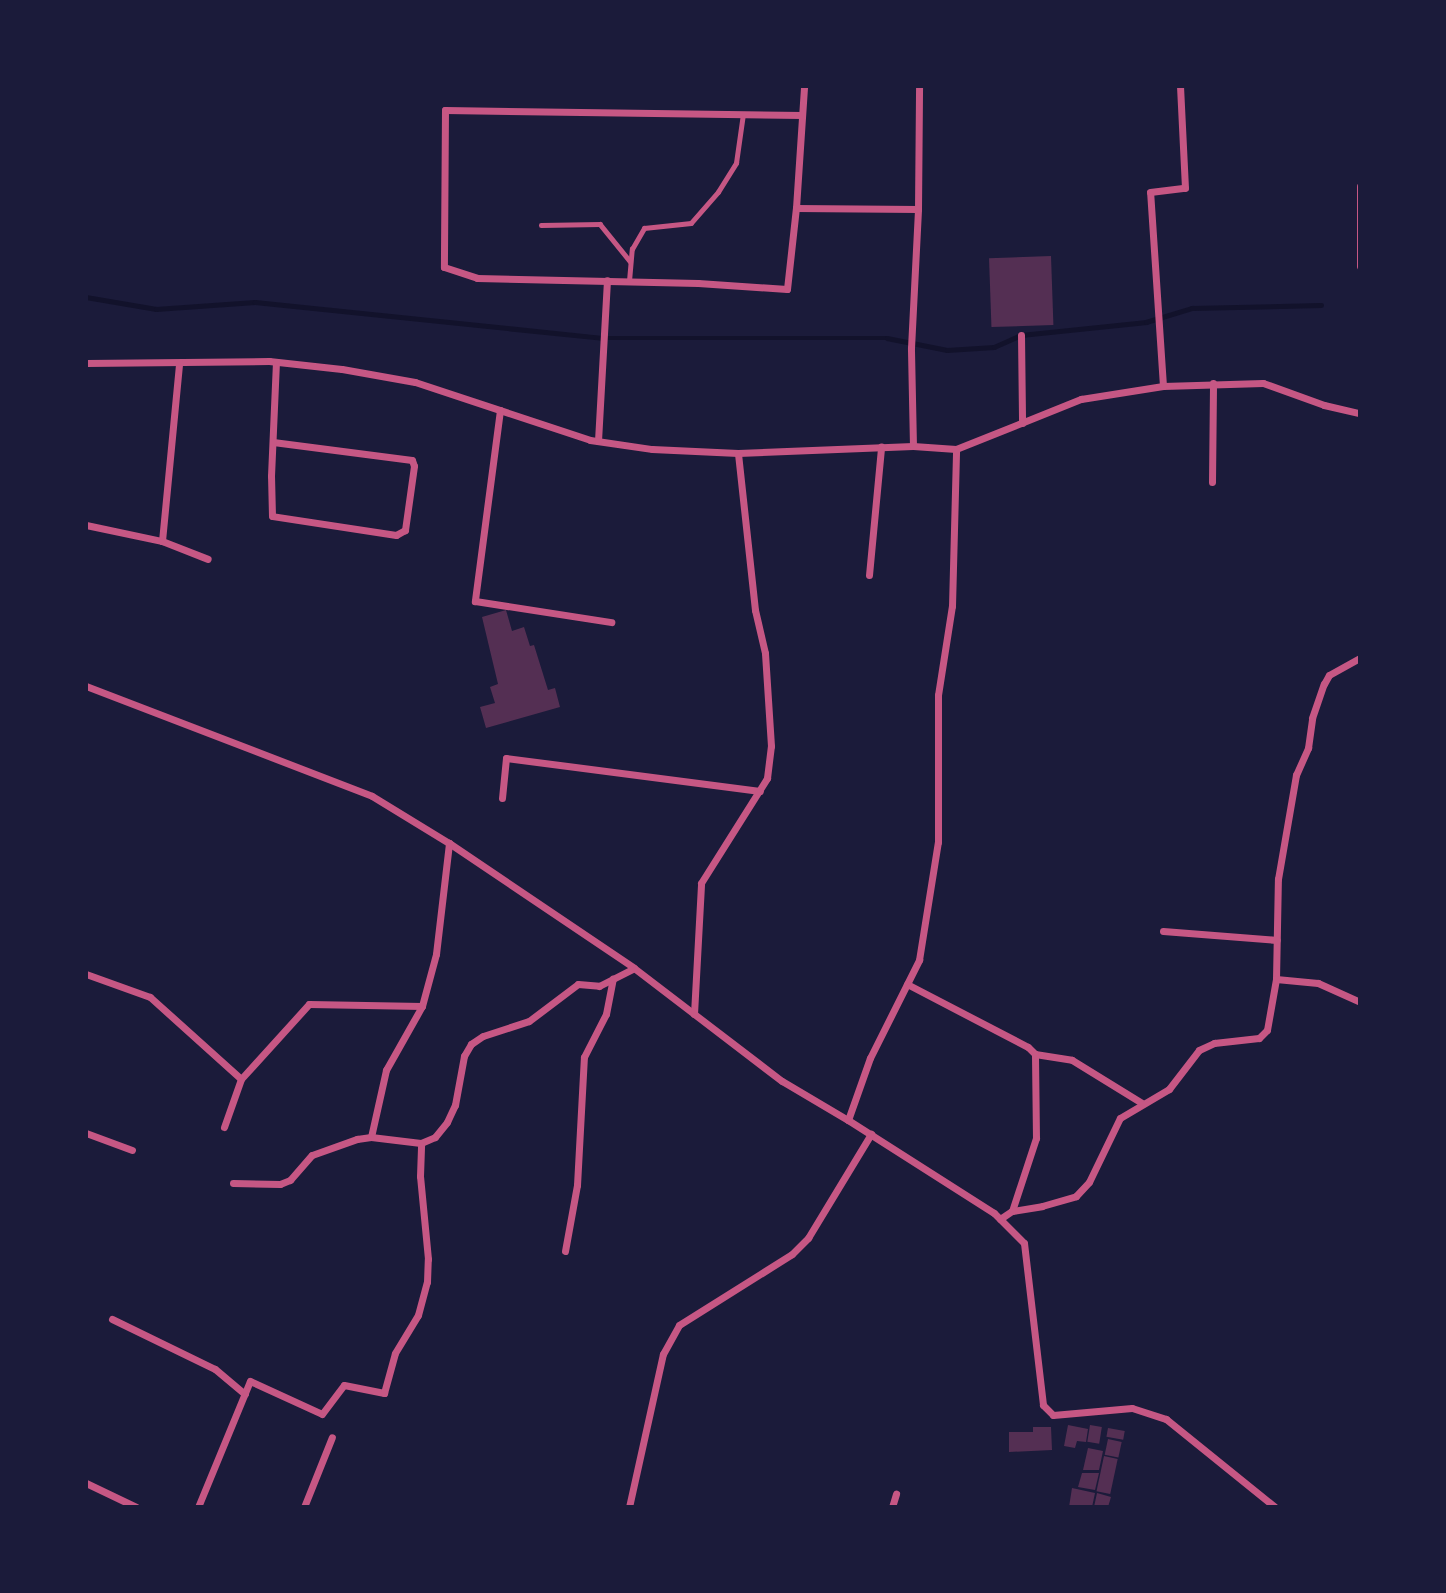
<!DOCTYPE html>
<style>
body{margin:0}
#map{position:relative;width:1446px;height:1593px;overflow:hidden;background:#1b1b3a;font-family:"Work Sans",sans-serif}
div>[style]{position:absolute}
.stream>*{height:4.5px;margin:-2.25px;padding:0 2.25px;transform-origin:2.25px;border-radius:2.25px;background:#12122b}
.building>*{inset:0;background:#542f53;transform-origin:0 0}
.service>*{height:4.5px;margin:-2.25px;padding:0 2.25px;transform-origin:2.25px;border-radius:2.25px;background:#c65784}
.minor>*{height:7px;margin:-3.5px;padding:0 3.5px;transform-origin:3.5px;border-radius:3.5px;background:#c65784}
span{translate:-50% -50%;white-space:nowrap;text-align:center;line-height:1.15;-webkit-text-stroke:5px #1b1b3a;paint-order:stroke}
.frame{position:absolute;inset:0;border:88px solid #1b1b3a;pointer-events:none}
</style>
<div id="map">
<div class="stream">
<div style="left:86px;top:297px;width:71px;rotate:9.7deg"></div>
<div style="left:156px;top:309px;width:99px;rotate:-4deg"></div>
<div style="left:255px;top:302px;width:351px;rotate:5.9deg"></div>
<div style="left:604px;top:338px;width:283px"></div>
<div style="left:887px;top:338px;width:61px;rotate:11.3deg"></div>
<div style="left:947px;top:350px;width:47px;rotate:-3.7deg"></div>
<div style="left:994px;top:347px;width:30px;rotate:-24deg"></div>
<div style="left:1021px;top:335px;width:126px;rotate:-5.9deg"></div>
<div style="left:1146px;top:322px;width:48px;rotate:-16.9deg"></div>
<div style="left:1192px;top:308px;width:129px;rotate:-1.3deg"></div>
</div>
<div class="building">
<div style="left:1051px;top:256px;width:69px;height:62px;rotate:88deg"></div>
<div style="clip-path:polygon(506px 610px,512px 631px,524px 627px,530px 646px,534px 645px,548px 690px,555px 688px,560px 707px,486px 728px,480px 707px,495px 703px,490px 687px,498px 684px,482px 617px)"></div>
<div style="clip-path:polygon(1068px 1425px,1088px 1429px,1086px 1442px,1077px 1441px,1075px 1448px,1064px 1446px)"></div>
<div style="left:1090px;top:1425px;width:12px;height:17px;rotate:9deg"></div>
<div style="clip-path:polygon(1033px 1427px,1051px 1427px,1052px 1450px,1009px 1452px,1009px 1432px,1033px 1432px)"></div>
<div style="left:1108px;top:1428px;width:17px;height:9px;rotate:10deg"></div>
<div style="left:1108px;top:1439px;width:14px;height:16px;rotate:12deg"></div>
<div style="clip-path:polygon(1088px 1448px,1103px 1451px,1099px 1470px,1083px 1470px)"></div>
<div style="left:1104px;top:1456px;width:14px;height:36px;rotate:12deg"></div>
<div style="clip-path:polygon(1082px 1473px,1099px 1473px,1095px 1490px,1078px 1487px)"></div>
<div style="clip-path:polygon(1072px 1488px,1095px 1493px,1092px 1507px,1069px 1507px)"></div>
<div style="clip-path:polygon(1097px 1493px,1111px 1497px,1108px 1507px,1094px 1507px)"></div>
</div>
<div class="service">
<div style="left:541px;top:225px;width:59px;rotate:-1deg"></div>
<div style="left:600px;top:224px;width:48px;rotate:51deg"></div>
<div style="left:629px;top:281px;width:32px;rotate:-85deg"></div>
<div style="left:632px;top:249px;width:24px;rotate:-60deg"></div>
<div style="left:644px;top:228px;width:47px;rotate:-6.1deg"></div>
<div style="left:691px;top:223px;width:41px;rotate:-48.9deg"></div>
<div style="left:718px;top:192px;width:34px;rotate:-58deg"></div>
<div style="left:736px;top:163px;width:49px;rotate:-81.9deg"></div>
</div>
<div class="minor">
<div style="left:802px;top:115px;width:357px;rotate:-179.2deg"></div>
<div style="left:445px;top:110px;width:157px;rotate:90.4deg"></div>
<div style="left:444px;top:267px;width:35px;rotate:18deg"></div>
<div style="left:477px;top:278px;width:221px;rotate:1.3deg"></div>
<div style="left:698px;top:283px;width:89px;rotate:3.9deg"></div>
<div style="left:787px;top:289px;width:81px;rotate:-83.7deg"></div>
<div style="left:796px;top:208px;width:122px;rotate:-86.2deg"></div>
<div style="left:1360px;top:186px;width:80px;rotate:90deg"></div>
<div style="left:796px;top:208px;width:122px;rotate:0.5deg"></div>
<div style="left:1021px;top:335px;width:88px;rotate:89.3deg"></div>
<div style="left:86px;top:363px;width:183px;rotate:-0.6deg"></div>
<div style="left:269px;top:361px;width:73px;rotate:6.3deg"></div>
<div style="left:342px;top:369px;width:74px;rotate:10.1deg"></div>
<div style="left:415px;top:382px;width:184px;rotate:18.3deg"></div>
<div style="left:590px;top:440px;width:63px;rotate:8.3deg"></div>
<div style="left:652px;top:449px;width:86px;rotate:2.7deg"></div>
<div style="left:738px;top:453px;width:175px;rotate:-2.3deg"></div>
<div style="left:913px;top:446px;width:43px;rotate:4deg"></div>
<div style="left:956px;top:449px;width:135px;rotate:-21.8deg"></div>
<div style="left:1081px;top:399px;width:83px;rotate:-9deg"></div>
<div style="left:1163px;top:386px;width:100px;rotate:-1.7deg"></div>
<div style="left:1263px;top:383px;width:65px;rotate:19.8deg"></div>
<div style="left:1324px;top:405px;width:37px;rotate:13deg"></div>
<div style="left:1163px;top:386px;width:194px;rotate:-93.8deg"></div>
<div style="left:1150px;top:192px;width:35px;rotate:-7deg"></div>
<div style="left:1185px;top:188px;width:102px;rotate:-92.8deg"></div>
<div style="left:500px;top:410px;width:193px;rotate:97.5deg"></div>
<div style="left:475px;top:601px;width:138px;rotate:8.8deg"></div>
<div style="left:598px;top:441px;width:161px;rotate:-86.8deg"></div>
<div style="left:273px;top:442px;width:140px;rotate:7.4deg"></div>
<div style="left:412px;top:460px;width:6px;rotate:72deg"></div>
<div style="left:414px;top:466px;width:65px;rotate:98deg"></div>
<div style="left:405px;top:530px;width:10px;rotate:151deg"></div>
<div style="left:396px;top:535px;width:125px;rotate:-171.3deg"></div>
<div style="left:272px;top:516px;width:40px;rotate:-91.4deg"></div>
<div style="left:271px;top:476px;width:114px;rotate:-87.5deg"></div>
<div style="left:913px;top:446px;width:98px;rotate:-91.2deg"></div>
<div style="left:911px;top:348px;width:139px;rotate:-87.1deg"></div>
<div style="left:918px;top:209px;width:123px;rotate:-89.5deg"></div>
<div style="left:1212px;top:482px;width:99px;rotate:-89.4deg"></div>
<div style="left:86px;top:525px;width:78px;rotate:11.9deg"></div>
<div style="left:162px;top:541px;width:49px;rotate:21.4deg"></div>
<div style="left:162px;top:541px;width:179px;rotate:-84.5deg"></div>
<div style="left:869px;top:575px;width:129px;rotate:-84.6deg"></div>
<div style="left:86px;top:686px;width:306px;rotate:21deg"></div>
<div style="left:372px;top:796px;width:90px;rotate:31.4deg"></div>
<div style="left:449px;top:843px;width:223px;rotate:34deg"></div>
<div style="left:634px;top:968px;width:186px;rotate:37.4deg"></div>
<div style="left:782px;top:1081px;width:77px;rotate:30.6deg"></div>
<div style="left:848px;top:1120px;width:173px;rotate:32.5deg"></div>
<div style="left:994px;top:1213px;width:42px;rotate:45deg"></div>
<div style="left:1024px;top:1243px;width:163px;rotate:83.3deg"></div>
<div style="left:1043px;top:1405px;width:14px;rotate:45deg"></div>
<div style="left:1053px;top:1415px;width:79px;rotate:-5.1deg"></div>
<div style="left:1132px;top:1408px;width:36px;rotate:18deg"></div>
<div style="left:1166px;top:1419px;width:140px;rotate:38.9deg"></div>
<div style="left:502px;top:798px;width:40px;rotate:-84.3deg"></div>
<div style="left:506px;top:758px;width:256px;rotate:7.4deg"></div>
<div style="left:1163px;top:931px;width:114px;rotate:4.5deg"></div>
<div style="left:86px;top:974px;width:68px;rotate:19.8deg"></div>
<div style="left:150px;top:997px;width:122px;rotate:42deg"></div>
<div style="left:241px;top:1079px;width:51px;rotate:109.5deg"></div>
<div style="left:1276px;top:979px;width:100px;rotate:-88.9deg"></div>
<div style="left:1278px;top:879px;width:106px;rotate:-80.2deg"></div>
<div style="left:1296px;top:775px;width:30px;rotate:-66deg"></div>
<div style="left:1308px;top:748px;width:30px;rotate:-82deg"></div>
<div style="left:1312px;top:718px;width:36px;rotate:-71deg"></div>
<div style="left:1324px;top:684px;width:10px;rotate:-61deg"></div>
<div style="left:1329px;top:675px;width:35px;rotate:-29deg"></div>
<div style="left:907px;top:984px;width:136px;rotate:27.5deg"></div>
<div style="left:1028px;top:1047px;width:10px;rotate:45deg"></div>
<div style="left:1035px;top:1054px;width:37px;rotate:9deg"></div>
<div style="left:1072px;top:1060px;width:82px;rotate:31.6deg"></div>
<div style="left:694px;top:1014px;width:131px;rotate:-86.9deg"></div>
<div style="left:701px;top:883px;width:124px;rotate:-57.8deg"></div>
<div style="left:767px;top:778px;width:32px;rotate:-83deg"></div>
<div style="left:771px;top:746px;width:93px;rotate:-93.7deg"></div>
<div style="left:765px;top:653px;width:44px;rotate:-103.1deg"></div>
<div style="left:755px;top:610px;width:158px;rotate:-96.2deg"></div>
<div style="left:241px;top:1079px;width:101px;rotate:-47.8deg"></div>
<div style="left:309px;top:1004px;width:113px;rotate:1deg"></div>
<div style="left:848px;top:1120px;width:66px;rotate:-70.5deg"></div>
<div style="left:870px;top:1058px;width:110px;rotate:-63.4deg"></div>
<div style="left:919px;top:960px;width:120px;rotate:-80.9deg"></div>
<div style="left:938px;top:842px;width:147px;rotate:-90deg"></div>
<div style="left:938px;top:695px;width:90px;rotate:-81.1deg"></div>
<div style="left:952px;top:606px;width:157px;rotate:-88.5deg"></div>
<div style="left:86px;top:1133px;width:49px;rotate:20.3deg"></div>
<div style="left:371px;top:1137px;width:69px;rotate:-77.4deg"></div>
<div style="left:386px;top:1070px;width:73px;rotate:-60.6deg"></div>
<div style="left:422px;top:1006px;width:54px;rotate:-74.9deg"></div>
<div style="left:436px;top:954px;width:112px;rotate:-83.3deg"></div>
<div style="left:233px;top:1183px;width:47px;rotate:1.2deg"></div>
<div style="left:280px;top:1184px;width:11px;rotate:-22deg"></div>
<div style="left:290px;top:1180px;width:33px;rotate:-49deg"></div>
<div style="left:312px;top:1155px;width:48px;rotate:-19.6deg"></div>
<div style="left:357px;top:1139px;width:14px;rotate:-8deg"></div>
<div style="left:371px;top:1137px;width:50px;rotate:6.8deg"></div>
<div style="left:1012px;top:1211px;width:77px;rotate:-71.8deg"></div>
<div style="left:1036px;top:1138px;width:84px;rotate:-90.7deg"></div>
<div style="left:1000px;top:1219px;width:14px;rotate:-34deg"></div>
<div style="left:1012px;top:1211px;width:30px;rotate:-9deg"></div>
<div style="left:1042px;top:1206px;width:35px;rotate:-16deg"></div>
<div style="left:1076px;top:1196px;width:19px;rotate:-47deg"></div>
<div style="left:1089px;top:1182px;width:71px;rotate:-64.2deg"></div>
<div style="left:1120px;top:1118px;width:57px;rotate:-30.6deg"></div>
<div style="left:1169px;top:1089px;width:49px;rotate:-52.4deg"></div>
<div style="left:1199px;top:1050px;width:17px;rotate:-25deg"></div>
<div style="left:1214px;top:1043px;width:45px;rotate:-6.3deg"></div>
<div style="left:1259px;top:1038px;width:11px;rotate:-45deg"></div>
<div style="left:1267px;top:1030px;width:52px;rotate:-80deg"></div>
<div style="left:1276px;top:979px;width:42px;rotate:5.4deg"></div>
<div style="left:1318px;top:983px;width:46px;rotate:24.3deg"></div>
<div style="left:565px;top:1251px;width:67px;rotate:-79.7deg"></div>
<div style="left:577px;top:1185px;width:128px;rotate:-86.9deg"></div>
<div style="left:584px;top:1057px;width:48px;rotate:-62.9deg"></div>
<div style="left:606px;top:1014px;width:36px;rotate:-79deg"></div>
<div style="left:112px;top:1319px;width:114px;rotate:25.9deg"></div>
<div style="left:215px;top:1369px;width:39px;rotate:40deg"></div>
<div style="left:86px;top:1483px;width:55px;rotate:25.6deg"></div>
<div style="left:198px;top:1507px;width:136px;rotate:-67.6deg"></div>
<div style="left:250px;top:1381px;width:79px;rotate:24.6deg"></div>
<div style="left:322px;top:1414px;width:36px;rotate:-53deg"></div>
<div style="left:344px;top:1385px;width:41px;rotate:11.3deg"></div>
<div style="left:384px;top:1393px;width:41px;rotate:-74.6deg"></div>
<div style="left:395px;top:1353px;width:44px;rotate:-58.8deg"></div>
<div style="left:418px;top:1315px;width:34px;rotate:-75deg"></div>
<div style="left:427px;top:1282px;width:23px;rotate:-88deg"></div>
<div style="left:428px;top:1259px;width:83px;rotate:-95.5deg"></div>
<div style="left:420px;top:1176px;width:33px;rotate:-88deg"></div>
<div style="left:421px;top:1143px;width:15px;rotate:-23deg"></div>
<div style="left:435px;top:1137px;width:19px;rotate:-51deg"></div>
<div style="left:447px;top:1122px;width:19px;rotate:-65deg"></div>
<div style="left:455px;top:1105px;width:50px;rotate:-79.6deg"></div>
<div style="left:464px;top:1056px;width:14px;rotate:-60deg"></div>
<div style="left:471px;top:1044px;width:14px;rotate:-34deg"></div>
<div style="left:483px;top:1036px;width:48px;rotate:-18.1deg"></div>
<div style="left:529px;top:1021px;width:61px;rotate:-37.1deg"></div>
<div style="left:578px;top:984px;width:21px;rotate:5deg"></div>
<div style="left:599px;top:986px;width:39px;rotate:-27deg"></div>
<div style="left:304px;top:1507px;width:75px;rotate:-68.2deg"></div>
<div style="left:629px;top:1507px;width:157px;rotate:-77.5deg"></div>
<div style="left:663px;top:1354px;width:33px;rotate:-61deg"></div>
<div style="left:679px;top:1325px;width:133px;rotate:-32.1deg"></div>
<div style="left:792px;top:1254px;width:23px;rotate:-45deg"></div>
<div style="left:808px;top:1238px;width:122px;rotate:-58.8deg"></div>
<div style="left:892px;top:1507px;width:14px;rotate:-73deg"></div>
</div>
<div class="frame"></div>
</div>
